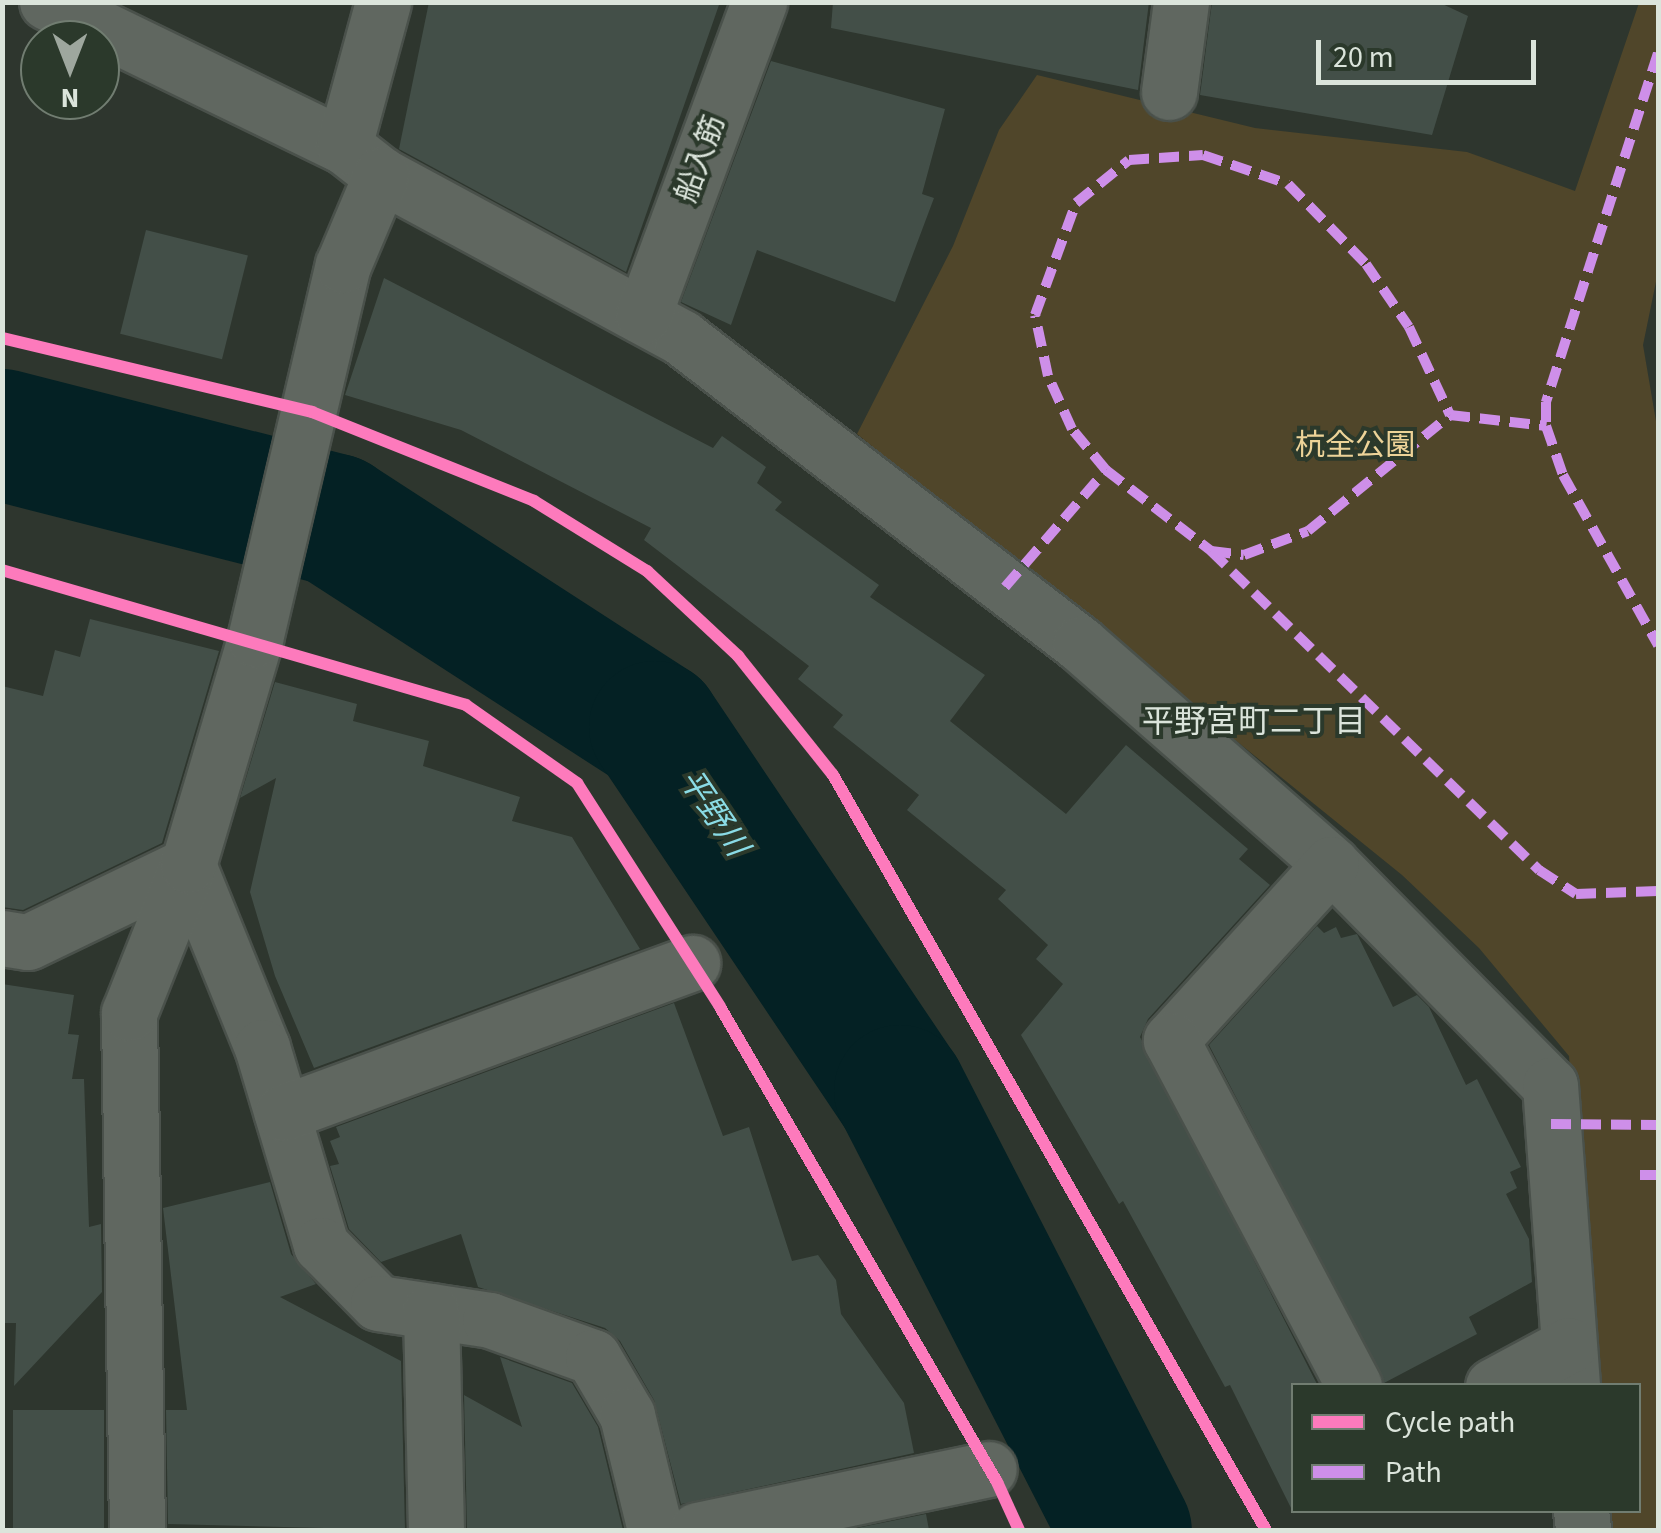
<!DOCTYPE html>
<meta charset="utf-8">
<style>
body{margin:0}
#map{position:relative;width:1661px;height:1533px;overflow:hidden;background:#2e362e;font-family:"Source Sans 3","Noto Sans JP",sans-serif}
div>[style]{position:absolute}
.green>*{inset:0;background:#50462a}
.river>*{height:132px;margin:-66px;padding:0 66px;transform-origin:66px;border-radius:66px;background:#042124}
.building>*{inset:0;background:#434f48;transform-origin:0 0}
.roads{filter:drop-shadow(2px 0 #4a514b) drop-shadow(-2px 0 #4a514b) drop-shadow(0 2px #4a514b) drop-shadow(0 -2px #4a514b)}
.street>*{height:55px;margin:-27.5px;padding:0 27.5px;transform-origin:27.5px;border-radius:27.5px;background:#606760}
.quiet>*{height:10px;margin-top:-5px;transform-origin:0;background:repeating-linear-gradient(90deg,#ce8fe9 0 20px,transparent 0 30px)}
.cycleway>*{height:12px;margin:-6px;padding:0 6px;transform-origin:6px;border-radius:6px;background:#fd7abc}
span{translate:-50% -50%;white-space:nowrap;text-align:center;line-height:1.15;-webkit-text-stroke:8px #2b392b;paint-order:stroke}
.street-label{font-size:30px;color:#dbe4db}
.park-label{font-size:30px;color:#edd398}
.neighbourhood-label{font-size:32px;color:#dbe4db}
.water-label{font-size:32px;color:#8adbe5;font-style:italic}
.frame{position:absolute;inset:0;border:5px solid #dbe4db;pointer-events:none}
.legend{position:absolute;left:1291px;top:1383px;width:350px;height:130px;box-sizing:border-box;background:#2b392b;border:2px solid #717d71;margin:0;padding:12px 18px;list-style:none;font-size:30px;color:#dbe4db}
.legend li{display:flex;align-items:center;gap:20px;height:50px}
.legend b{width:50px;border:2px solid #717d71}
.north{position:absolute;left:20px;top:20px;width:100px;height:100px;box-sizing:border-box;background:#2b392b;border:2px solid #717d71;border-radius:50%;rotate:180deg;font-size:28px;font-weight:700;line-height:40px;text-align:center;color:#dbe4db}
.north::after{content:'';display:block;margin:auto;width:35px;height:45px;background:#9ea79e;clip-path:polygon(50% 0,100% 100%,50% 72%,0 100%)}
.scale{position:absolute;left:1316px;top:40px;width:220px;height:45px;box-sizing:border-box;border:5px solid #dbe4db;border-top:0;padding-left:12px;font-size:30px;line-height:35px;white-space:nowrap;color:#dbe4db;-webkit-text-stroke:8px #2b392b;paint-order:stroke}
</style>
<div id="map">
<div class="green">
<div style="clip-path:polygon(1639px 3px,1658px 3px,1658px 272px,1643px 345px,1658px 433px,1658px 1530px,1611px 1530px,1610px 1511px,1638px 1510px,1638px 1386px,1601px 1385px,1583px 1246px,1569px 1056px,1479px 948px,1402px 875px,857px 434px,953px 246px,999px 130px,1037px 75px,1255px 128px,1467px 152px,1575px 191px)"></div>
</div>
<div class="river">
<div style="left:2px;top:435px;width:344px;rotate:14.3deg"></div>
<div style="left:335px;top:520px;width:381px;rotate:32.9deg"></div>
<div style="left:655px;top:727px;width:439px;rotate:56.1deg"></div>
<div style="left:900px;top:1091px;width:494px;rotate:62.8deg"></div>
</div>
<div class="building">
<div style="clip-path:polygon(429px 2px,720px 2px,626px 272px,399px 149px)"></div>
<div style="clip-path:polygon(833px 2px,1149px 2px,1138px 90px,831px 28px)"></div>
<div style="clip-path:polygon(1212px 2px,1438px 2px,1468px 16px,1432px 135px,1200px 95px)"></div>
<div style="clip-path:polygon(771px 61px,945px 109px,922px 194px,934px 198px,895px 302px,757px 250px,731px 325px,681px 302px)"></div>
<div style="left:146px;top:230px;width:105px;height:107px;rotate:14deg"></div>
<div style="clip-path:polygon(384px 278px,713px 448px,722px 436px,766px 467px,757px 483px,782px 502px,775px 510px,879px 585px,870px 597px,985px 675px,950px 721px,1066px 814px,1126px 745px,1248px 849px,1239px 859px,1270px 885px,1148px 1019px,1140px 1037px,1318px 1386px,1294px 1386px,1294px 1514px,1230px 1385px,1225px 1387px,1123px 1201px,1119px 1204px,1021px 1035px,1063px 984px,1036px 959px,1048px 945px,998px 899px,1006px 890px,907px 810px,919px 795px,833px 727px,843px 715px,798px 679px,809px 666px,644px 540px,651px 528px,461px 430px,345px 395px)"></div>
<div style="clip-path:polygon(90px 619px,219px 651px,162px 843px,23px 910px,2px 907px,2px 686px,43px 696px,55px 650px,80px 657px)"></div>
<div style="clip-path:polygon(275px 682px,357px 704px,353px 721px,429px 741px,423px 766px,520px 797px,512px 821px,572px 837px,640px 949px,314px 1068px,275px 976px,250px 892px,276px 778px,240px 798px)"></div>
<div style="clip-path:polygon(1317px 926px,1324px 933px,1336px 927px,1341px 938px,1357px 934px,1393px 1007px,1417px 995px,1429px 1007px,1466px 1085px,1477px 1079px,1521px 1167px,1510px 1172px,1517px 1188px,1506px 1194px,1529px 1239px,1532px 1282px,1469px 1317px,1477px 1334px,1384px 1383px,1209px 1045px)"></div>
<div style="clip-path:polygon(2px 984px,74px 995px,68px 1034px,79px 1035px,72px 1079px,84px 1079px,89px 1227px,101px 1224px,102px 1292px,14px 1386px,16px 1323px,2px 1323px)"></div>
<div style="clip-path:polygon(674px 1003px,723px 1136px,749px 1127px,792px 1261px,818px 1255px,836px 1280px,841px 1314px,904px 1403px,914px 1453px,681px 1504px,654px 1400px,620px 1341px,605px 1328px,478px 1287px,461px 1234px,381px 1262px,349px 1229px,330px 1166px,339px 1164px,330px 1141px,340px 1137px,336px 1127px)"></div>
<div style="clip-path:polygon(270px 1182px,291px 1254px,316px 1284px,280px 1297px,401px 1361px,405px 1530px,168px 1524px,166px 1410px,187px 1410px,163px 1208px)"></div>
<div style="clip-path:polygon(500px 1357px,572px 1383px,598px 1427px,623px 1530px,467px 1530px,464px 1395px,522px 1427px)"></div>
<div style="left:13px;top:1410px;width:91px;height:119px"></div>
<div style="clip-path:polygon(926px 1514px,929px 1530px,847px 1530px)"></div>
</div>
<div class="roads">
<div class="street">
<div style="left:47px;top:2px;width:330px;rotate:25.9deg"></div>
<div style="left:344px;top:146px;width:47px;rotate:38.1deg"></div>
<div style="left:381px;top:175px;width:342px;rotate:28.4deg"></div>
<div style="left:682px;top:338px;width:502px;rotate:37.55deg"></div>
<div style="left:1080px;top:644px;width:334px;rotate:41.2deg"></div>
<div style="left:1331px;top:864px;width:311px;rotate:45.3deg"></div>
<div style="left:1550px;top:1085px;width:302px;rotate:85.8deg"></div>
<div style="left:1169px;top:92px;width:91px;rotate:-82.4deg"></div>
<div style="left:344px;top:146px;width:149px;rotate:-74.8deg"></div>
<div style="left:643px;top:316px;width:335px;rotate:-69.7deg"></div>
<div style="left:1331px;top:864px;width:238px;rotate:132.3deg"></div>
<div style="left:1171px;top:1040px;width:391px;rotate:62.1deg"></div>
<div style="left:188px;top:865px;width:196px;rotate:67.9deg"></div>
<div style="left:262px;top:1047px;width:207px;rotate:73.4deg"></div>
<div style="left:321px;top:1245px;width:81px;rotate:45.5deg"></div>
<div style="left:378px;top:1303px;width:113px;rotate:8.6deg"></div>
<div style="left:490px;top:1320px;width:109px;rotate:19.8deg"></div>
<div style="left:593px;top:1357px;width:67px;rotate:59.6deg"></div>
<div style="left:627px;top:1415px;width:118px;rotate:76.3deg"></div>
<div style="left:2px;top:938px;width:26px;rotate:9deg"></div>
<div style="left:28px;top:942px;width:178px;rotate:-25.7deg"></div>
<div style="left:282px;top:1113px;width:437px;rotate:-20.1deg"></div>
<div style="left:431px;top:1311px;width:219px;rotate:88.7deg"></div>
<div style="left:1493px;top:1386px;width:86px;rotate:-28.3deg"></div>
<div style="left:1581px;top:1510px;width:20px;rotate:84deg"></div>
<div style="left:137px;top:1530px;width:517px;rotate:-90.89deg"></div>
<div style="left:129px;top:1013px;width:159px;rotate:-68.3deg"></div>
<div style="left:188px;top:865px;width:236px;rotate:-73.5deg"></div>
<div style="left:255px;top:639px;width:384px;rotate:-76.8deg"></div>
<div style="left:343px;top:265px;width:98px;rotate:-67.1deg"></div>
<div style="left:697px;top:1530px;width:298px;rotate:-11.8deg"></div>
</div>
</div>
<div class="quiet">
<div style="left:1658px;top:53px;width:367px;rotate:107.8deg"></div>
<div style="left:1546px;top:402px;width:24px;rotate:90deg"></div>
<div style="left:1546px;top:426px;width:52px;rotate:70.9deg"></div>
<div style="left:1563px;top:475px;width:195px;rotate:60.8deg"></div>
<div style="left:1106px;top:470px;width:53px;rotate:-129.7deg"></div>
<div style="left:1072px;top:429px;width:58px;rotate:-114.4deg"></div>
<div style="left:1048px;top:376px;width:62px;rotate:-102deg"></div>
<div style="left:1035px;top:315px;width:119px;rotate:-69.9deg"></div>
<div style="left:1076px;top:203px;width:68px;rotate:-39.1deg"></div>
<div style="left:1129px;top:160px;width:74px;rotate:-3.9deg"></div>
<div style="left:1203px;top:155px;width:90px;rotate:18.8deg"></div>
<div style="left:1288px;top:184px;width:112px;rotate:45.7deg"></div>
<div style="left:1366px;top:264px;width:76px;rotate:55.7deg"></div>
<div style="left:1409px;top:327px;width:97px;rotate:65deg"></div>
<div style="left:1450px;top:415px;width:97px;rotate:6.5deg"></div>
<div style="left:1211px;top:551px;width:458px;rotate:44.2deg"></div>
<div style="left:1539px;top:870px;width:44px;rotate:33deg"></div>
<div style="left:1576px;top:894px;width:82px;rotate:-2.1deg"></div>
<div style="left:1005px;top:587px;width:155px;rotate:-49.2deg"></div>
<div style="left:1106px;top:470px;width:133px;rotate:37.6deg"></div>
<div style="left:1211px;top:551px;width:33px;rotate:7deg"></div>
<div style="left:1244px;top:555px;width:68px;rotate:-20.6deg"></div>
<div style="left:1308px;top:531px;width:183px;rotate:-39.2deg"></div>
<div style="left:1551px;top:1124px;width:107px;rotate:0.5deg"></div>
<div style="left:1640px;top:1175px;width:18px"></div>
</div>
<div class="cycleway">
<div style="left:2px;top:338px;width:319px;rotate:13.4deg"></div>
<div style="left:312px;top:412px;width:239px;rotate:21.8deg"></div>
<div style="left:534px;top:501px;width:133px;rotate:31.8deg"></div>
<div style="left:647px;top:571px;width:125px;rotate:43deg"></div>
<div style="left:738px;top:656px;width:152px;rotate:51.4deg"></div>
<div style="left:833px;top:775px;width:870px;rotate:60.17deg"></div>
<div style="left:2px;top:570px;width:483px;rotate:16.2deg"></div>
<div style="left:466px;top:705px;width:136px;rotate:35.1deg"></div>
<div style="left:577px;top:783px;width:266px;rotate:57.4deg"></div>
<div style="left:720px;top:1007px;width:550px;rotate:59.75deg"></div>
<div style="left:997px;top:1482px;width:53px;rotate:65.4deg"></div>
</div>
<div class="street-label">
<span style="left:701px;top:159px;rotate:-70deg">船入筋</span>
</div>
<div class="park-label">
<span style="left:1355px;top:446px">杭全公園</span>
</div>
<div class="neighbourhood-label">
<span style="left:1254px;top:722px">平野宮町二丁目</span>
</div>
<div class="water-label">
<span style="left:713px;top:813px;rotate:56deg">平野川</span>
</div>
<div class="frame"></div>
<ul class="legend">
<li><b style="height:12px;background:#fd7abc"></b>Cycle path</li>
<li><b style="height:12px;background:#ce8fe9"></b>Path</li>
</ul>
<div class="north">N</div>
<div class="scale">20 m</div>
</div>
